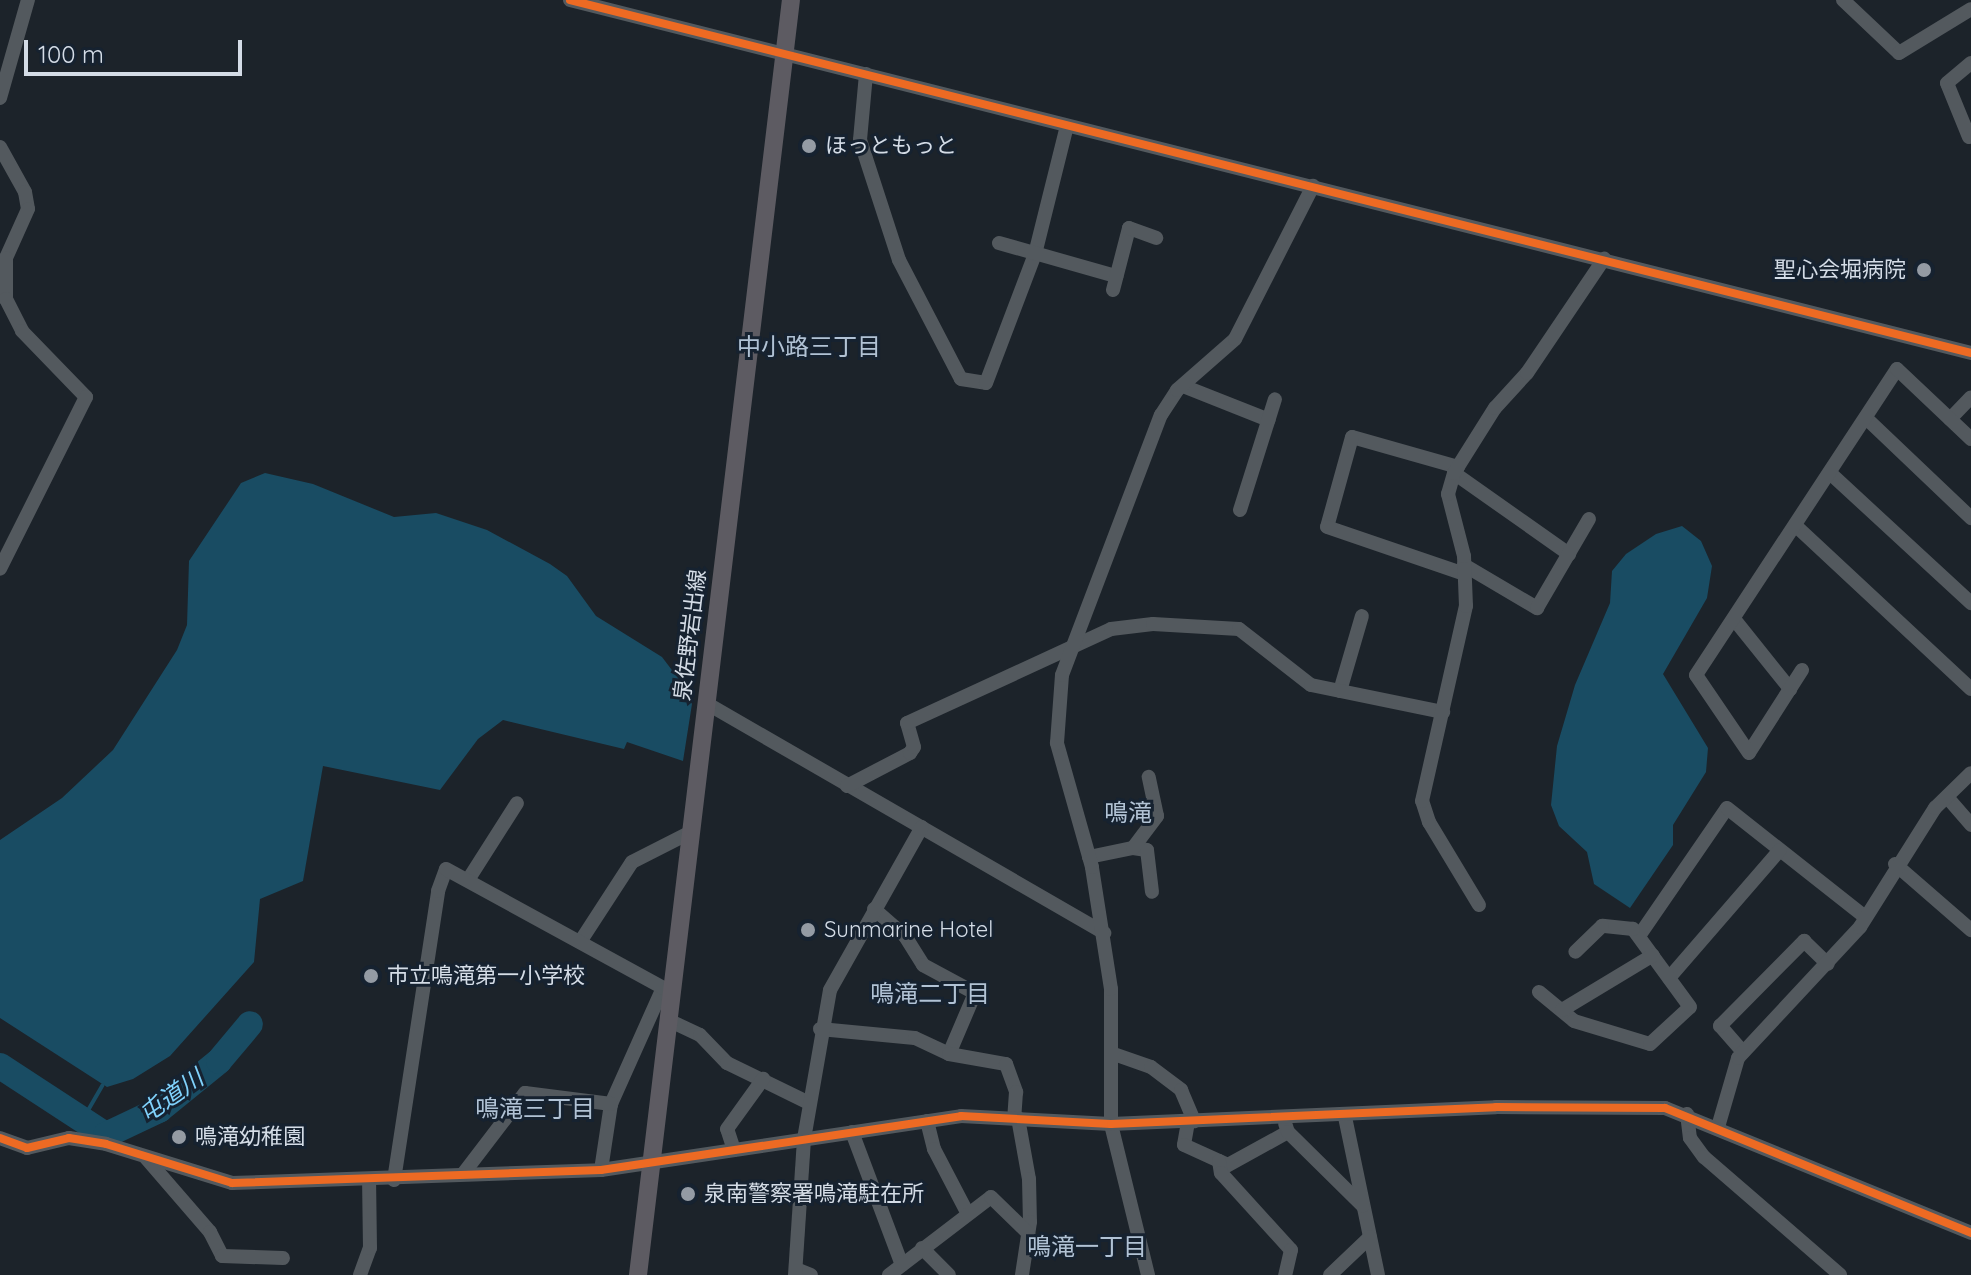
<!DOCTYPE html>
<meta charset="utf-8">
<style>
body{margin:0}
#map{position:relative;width:1971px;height:1275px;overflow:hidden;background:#1c232a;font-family:Quicksand,"Noto Sans JP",sans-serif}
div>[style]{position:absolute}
.water>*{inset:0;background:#194c63}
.stream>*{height:4px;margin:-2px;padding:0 2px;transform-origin:2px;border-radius:2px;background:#194c63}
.river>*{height:26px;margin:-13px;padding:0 13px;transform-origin:13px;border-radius:13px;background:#194c63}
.minor>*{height:14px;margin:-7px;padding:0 7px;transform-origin:7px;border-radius:7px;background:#53595e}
.major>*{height:18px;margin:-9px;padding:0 9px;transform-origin:9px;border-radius:9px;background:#5d5b62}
.cycleway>*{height:8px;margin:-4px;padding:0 4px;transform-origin:4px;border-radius:4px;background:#ed6a23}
.dots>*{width:22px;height:22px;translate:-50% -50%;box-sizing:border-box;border:4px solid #162230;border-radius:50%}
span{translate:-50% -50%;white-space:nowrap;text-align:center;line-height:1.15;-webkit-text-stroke:6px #162230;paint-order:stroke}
.poi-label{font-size:22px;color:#d4dce6}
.left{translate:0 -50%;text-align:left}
.right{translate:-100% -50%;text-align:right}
.street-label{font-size:22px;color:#d4dce6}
.neighbourhood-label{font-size:24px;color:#b1c2d4}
.water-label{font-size:24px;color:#80d2fc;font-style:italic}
.scale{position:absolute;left:24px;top:40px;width:218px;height:36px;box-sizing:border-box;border:4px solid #d4dce6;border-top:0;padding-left:10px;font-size:24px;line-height:28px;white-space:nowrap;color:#d4dce6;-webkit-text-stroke:6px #162230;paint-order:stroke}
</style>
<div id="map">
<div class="water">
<div style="clip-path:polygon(265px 473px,313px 484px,394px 517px,436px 513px,487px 530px,550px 564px,567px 576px,596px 616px,662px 657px,681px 682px,692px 704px,683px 761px,627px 742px,624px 749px,503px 720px,478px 739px,440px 790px,323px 766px,303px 881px,260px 899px,254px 962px,170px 1056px,133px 1079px,107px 1087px,0 1018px,0 840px,62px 798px,113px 750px,177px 650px,187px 625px,189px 561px,241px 483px)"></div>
<div style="clip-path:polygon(1682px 526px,1701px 541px,1712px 566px,1707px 598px,1663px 674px,1708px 748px,1706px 772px,1673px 825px,1673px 845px,1630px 908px,1594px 884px,1587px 852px,1559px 826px,1551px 805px,1557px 746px,1575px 685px,1610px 603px,1612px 571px,1626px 554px,1656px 534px)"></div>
</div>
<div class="stream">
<div style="left:83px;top:1119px;width:39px;rotate:-60deg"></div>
</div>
<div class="river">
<div style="left:0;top:1066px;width:126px;rotate:33.1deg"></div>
<div style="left:106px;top:1135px;width:59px;rotate:-25.3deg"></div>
<div style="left:159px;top:1110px;width:77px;rotate:-39.2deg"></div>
<div style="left:219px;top:1061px;width:48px;rotate:-50deg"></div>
</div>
<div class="minor">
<div style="left:570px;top:0;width:1445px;rotate:14.14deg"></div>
<div style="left:1843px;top:0;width:77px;rotate:43.4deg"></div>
<div style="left:1899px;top:53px;width:84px;rotate:-31.4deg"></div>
<div style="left:866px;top:74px;width:66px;rotate:95.2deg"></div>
<div style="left:860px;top:140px;width:126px;rotate:72deg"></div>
<div style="left:899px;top:260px;width:134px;rotate:62.5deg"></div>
<div style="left:961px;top:379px;width:25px;rotate:9deg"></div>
<div style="left:986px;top:383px;width:138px;rotate:-69.2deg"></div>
<div style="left:1035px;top:254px;width:132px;rotate:-76deg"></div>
<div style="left:0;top:98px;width:102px;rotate:-74.1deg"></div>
<div style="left:1969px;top:137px;width:58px;rotate:-112.2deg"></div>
<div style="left:1947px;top:83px;width:31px;rotate:-40deg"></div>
<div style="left:0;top:147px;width:51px;rotate:60.9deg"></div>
<div style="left:25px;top:192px;width:17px;rotate:80deg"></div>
<div style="left:28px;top:209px;width:54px;rotate:114.2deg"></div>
<div style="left:6px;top:258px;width:41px;rotate:90deg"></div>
<div style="left:6px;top:299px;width:36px;rotate:63deg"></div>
<div style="left:22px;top:331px;width:92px;rotate:45.9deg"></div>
<div style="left:86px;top:397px;width:192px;rotate:116.6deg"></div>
<div style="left:999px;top:243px;width:122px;rotate:15.8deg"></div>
<div style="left:1113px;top:290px;width:64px;rotate:-75.5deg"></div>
<div style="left:1129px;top:228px;width:29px;rotate:20deg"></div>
<div style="left:1183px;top:386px;width:92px;rotate:21.6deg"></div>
<div style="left:1867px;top:419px;width:144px;rotate:43.6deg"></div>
<div style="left:1950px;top:419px;width:30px;rotate:-46deg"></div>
<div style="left:1458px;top:467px;width:110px;rotate:-164.2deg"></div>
<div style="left:1352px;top:437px;width:93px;rotate:105.5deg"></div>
<div style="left:1327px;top:527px;width:145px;rotate:18.9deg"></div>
<div style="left:1454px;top:473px;width:141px;rotate:35.2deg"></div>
<div style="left:1830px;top:473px;width:192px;rotate:42.7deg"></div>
<div style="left:1240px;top:510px;width:116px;rotate:-72.5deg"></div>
<div style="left:1796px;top:526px;width:239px;rotate:43deg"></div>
<div style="left:1464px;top:565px;width:85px;rotate:30.5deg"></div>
<div style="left:1537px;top:608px;width:103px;rotate:-59.7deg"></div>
<div style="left:1734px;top:619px;width:90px;rotate:51.3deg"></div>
<div style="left:1802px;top:670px;width:98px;rotate:122.6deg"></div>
<div style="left:1749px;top:753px;width:94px;rotate:-124.2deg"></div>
<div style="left:1696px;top:675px;width:366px;rotate:-56.7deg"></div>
<div style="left:1897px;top:369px;width:102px;rotate:43.4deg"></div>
<div style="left:1340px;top:691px;width:78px;rotate:-73.7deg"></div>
<div style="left:706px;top:703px;width:460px;rotate:30deg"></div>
<div style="left:847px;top:786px;width:71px;rotate:-27.6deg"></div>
<div style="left:910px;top:753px;width:7px;rotate:-56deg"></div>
<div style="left:914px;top:747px;width:25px;rotate:-106deg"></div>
<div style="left:907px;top:723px;width:225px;rotate:-24.7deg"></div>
<div style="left:1111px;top:629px;width:42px;rotate:-6.8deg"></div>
<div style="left:1153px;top:624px;width:86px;rotate:3.3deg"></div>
<div style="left:1239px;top:629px;width:91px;rotate:37.9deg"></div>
<div style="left:1311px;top:685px;width:135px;rotate:11.6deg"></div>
<div style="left:1947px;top:797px;width:37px;rotate:49deg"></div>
<div style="left:1133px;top:848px;width:14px;rotate:8deg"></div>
<div style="left:1147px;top:850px;width:42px;rotate:83.2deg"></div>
<div style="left:1089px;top:857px;width:45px;rotate:-11.6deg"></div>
<div style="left:1133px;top:848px;width:40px;rotate:-53deg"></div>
<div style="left:1157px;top:816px;width:40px;rotate:-102deg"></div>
<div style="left:1895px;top:864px;width:101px;rotate:41deg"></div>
<div style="left:468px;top:880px;width:91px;rotate:-57.5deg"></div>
<div style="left:1479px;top:905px;width:97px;rotate:-121.1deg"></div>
<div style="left:1429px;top:822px;width:22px;rotate:-108deg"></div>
<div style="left:1422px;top:801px;width:200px;rotate:-77.3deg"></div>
<div style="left:1466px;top:606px;width:50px;rotate:-92.3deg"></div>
<div style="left:1464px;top:556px;width:64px;rotate:-104.5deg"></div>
<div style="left:1448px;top:494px;width:22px;rotate:-74deg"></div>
<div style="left:1454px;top:473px;width:77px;rotate:-57.8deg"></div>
<div style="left:1495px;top:408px;width:47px;rotate:-47.6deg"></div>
<div style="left:1527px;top:373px;width:138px;rotate:-56deg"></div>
<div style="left:874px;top:909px;width:41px;rotate:41.1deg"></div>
<div style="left:905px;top:936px;width:34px;rotate:58deg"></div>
<div style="left:923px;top:965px;width:59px;rotate:28.3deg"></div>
<div style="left:975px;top:993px;width:66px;rotate:113.1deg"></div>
<div style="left:1639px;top:936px;width:155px;rotate:-55.5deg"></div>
<div style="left:1727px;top:808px;width:176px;rotate:38.3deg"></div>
<div style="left:580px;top:942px;width:95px;rotate:-57deg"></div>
<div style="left:632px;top:862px;width:64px;rotate:-27deg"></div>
<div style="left:1669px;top:978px;width:169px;rotate:-49.1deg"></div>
<div style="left:1539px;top:992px;width:45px;rotate:39.6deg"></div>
<div style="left:1574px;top:1021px;width:79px;rotate:16.8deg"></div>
<div style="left:1650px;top:1044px;width:54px;rotate:-42.8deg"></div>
<div style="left:1690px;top:1007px;width:97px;rotate:-126.2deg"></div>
<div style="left:1633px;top:929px;width:31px;rotate:-174deg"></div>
<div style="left:1602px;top:926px;width:37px;rotate:136deg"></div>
<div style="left:1562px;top:1010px;width:106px;rotate:-31.1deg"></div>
<div style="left:668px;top:1020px;width:35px;rotate:25deg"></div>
<div style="left:700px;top:1035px;width:39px;rotate:46deg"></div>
<div style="left:727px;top:1063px;width:91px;rotate:26deg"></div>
<div style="left:820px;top:1029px;width:95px;rotate:5.4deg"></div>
<div style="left:915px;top:1038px;width:38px;rotate:25deg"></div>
<div style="left:949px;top:1054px;width:58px;rotate:10deg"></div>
<div style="left:1006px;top:1064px;width:30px;rotate:70deg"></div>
<div style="left:1016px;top:1092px;width:26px;rotate:94deg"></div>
<div style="left:1743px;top:1052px;width:35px;rotate:-131deg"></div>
<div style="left:1720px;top:1026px;width:120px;rotate:-45.3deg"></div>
<div style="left:1804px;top:941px;width:33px;rotate:44deg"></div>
<div style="left:1111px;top:1053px;width:42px;rotate:19.3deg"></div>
<div style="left:1151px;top:1067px;width:38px;rotate:37deg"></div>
<div style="left:1181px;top:1090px;width:34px;rotate:67deg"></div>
<div style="left:1687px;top:1114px;width:24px;rotate:83deg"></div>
<div style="left:1690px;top:1138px;width:24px;rotate:54deg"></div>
<div style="left:1704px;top:1157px;width:180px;rotate:40.9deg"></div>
<div style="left:1345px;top:1117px;width:161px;rotate:78.2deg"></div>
<div style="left:1018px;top:1118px;width:62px;rotate:79.8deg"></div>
<div style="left:1029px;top:1179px;width:43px;rotate:88.7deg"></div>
<div style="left:1030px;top:1222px;width:54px;rotate:98.6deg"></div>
<div style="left:927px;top:1121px;width:29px;rotate:76deg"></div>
<div style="left:934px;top:1149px;width:71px;rotate:62.4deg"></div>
<div style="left:1188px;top:1122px;width:23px;rotate:100deg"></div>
<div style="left:1184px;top:1145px;width:48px;rotate:24.4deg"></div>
<div style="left:1228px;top:1165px;width:68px;rotate:-28.8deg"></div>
<div style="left:1285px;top:1123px;width:9px;rotate:72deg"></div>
<div style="left:1288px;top:1132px;width:105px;rotate:44.6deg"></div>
<div style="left:1718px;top:1127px;width:72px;rotate:-73.8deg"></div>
<div style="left:1738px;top:1058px;width:179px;rotate:-47deg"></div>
<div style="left:1860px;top:927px;width:141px;rotate:-57.8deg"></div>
<div style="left:1935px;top:808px;width:50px;rotate:-44.2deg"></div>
<div style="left:852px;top:1132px;width:142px;rotate:69.4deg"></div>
<div style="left:0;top:1138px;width:29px;rotate:20deg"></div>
<div style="left:27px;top:1148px;width:43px;rotate:-13.4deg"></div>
<div style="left:69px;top:1138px;width:37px;rotate:9deg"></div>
<div style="left:106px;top:1144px;width:132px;rotate:17.2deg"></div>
<div style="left:232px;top:1183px;width:369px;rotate:-2deg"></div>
<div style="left:601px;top:1170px;width:364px;rotate:-8.5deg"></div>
<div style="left:961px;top:1116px;width:150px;rotate:3.1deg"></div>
<div style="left:1111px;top:1124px;width:385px;rotate:-2.5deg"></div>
<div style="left:1496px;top:1107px;width:169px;rotate:0.3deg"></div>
<div style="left:1665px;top:1108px;width:331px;rotate:22.2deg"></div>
<div style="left:734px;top:1150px;width:22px;rotate:-108deg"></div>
<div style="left:727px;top:1129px;width:62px;rotate:-54.2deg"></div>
<div style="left:146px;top:1158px;width:98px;rotate:49.1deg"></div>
<div style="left:210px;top:1232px;width:27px;rotate:63deg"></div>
<div style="left:222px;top:1256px;width:61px;rotate:1.9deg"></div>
<div style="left:1219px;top:1161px;width:12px;rotate:81deg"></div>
<div style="left:1221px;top:1173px;width:104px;rotate:47.7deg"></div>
<div style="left:1291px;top:1250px;width:26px;rotate:103deg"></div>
<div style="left:601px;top:1170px;width:67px;rotate:-81.4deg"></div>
<div style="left:611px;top:1104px;width:127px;rotate:-65.9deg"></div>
<div style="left:463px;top:1174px;width:102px;rotate:-52.6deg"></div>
<div style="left:525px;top:1093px;width:87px;rotate:7.3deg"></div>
<div style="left:394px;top:1180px;width:292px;rotate:-81.3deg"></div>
<div style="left:438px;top:891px;width:23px;rotate:-70deg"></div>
<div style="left:446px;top:869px;width:256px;rotate:28.7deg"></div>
<div style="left:922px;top:1248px;width:38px;rotate:45deg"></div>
<div style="left:796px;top:1269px;width:16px;rotate:22deg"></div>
<div style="left:360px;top:1275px;width:29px;rotate:-70deg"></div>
<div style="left:370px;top:1248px;width:68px;rotate:-90.8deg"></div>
<div style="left:795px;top:1275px;width:136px;rotate:-86.2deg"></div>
<div style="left:804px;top:1139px;width:151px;rotate:-80.1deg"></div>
<div style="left:830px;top:990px;width:187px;rotate:-60.6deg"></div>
<div style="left:889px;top:1275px;width:128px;rotate:-37.4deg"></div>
<div style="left:991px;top:1197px;width:52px;rotate:44.2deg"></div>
<div style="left:1148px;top:1275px;width:155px;rotate:-103.8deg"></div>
<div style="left:1111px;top:1124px;width:135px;rotate:-90deg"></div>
<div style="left:1111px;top:989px;width:123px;rotate:-98.9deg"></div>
<div style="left:1092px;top:867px;width:129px;rotate:-105.8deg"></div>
<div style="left:1057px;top:743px;width:68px;rotate:-85.8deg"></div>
<div style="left:1062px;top:675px;width:278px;rotate:-69.2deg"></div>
<div style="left:1161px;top:415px;width:30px;rotate:-57deg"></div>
<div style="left:1177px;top:390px;width:77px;rotate:-41.3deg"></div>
<div style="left:1235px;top:339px;width:172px;rotate:-63deg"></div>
<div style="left:1330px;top:1275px;width:55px;rotate:-43.5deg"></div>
</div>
<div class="major">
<div style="left:638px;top:1275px;width:1284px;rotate:-83.16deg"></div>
</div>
<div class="cycleway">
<div style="left:570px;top:0;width:1445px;rotate:14.14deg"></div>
<div style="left:0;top:1138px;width:29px;rotate:20deg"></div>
<div style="left:27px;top:1148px;width:43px;rotate:-13.4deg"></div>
<div style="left:69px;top:1138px;width:37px;rotate:9deg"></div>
<div style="left:106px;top:1144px;width:132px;rotate:17.2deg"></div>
<div style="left:232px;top:1183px;width:369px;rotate:-2deg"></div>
<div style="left:601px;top:1170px;width:364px;rotate:-8.5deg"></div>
<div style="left:961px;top:1116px;width:150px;rotate:3.1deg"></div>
<div style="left:1111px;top:1124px;width:385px;rotate:-2.5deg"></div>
<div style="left:1496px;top:1107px;width:169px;rotate:0.3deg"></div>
<div style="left:1665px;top:1108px;width:331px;rotate:22.2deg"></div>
</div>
<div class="dots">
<div style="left:809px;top:146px;background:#949ba4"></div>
<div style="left:1924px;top:270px;background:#949ba4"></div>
<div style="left:808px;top:930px;background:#949ba4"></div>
<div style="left:371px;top:976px;background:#949ba4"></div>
<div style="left:179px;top:1137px;background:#949ba4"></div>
<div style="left:688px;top:1194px;background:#949ba4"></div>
</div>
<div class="poi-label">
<span class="left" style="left:825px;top:146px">ほっともっと</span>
<span class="right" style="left:1906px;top:270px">聖心会堀病院</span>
<span class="left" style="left:824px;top:930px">Sunmarine Hotel</span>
<span class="left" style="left:387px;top:976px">市立鳴滝第一小学校</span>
<span class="left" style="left:195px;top:1137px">鳴滝幼稚園</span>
<span class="left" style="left:704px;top:1194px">泉南警察署鳴滝駐在所</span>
</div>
<div class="street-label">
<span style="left:690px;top:635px;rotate:-83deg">泉佐野岩出線</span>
</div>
<div class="neighbourhood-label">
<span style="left:809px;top:347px">中小路三丁目</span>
<span style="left:1128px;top:813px">鳴滝</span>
<span style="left:930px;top:994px">鳴滝二丁目</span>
<span style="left:535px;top:1109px">鳴滝三丁目</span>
<span style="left:1087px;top:1247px">鳴滝一丁目</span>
</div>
<div class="water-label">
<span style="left:171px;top:1096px;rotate:-35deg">屯道川</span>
</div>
<div class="scale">100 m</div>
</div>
